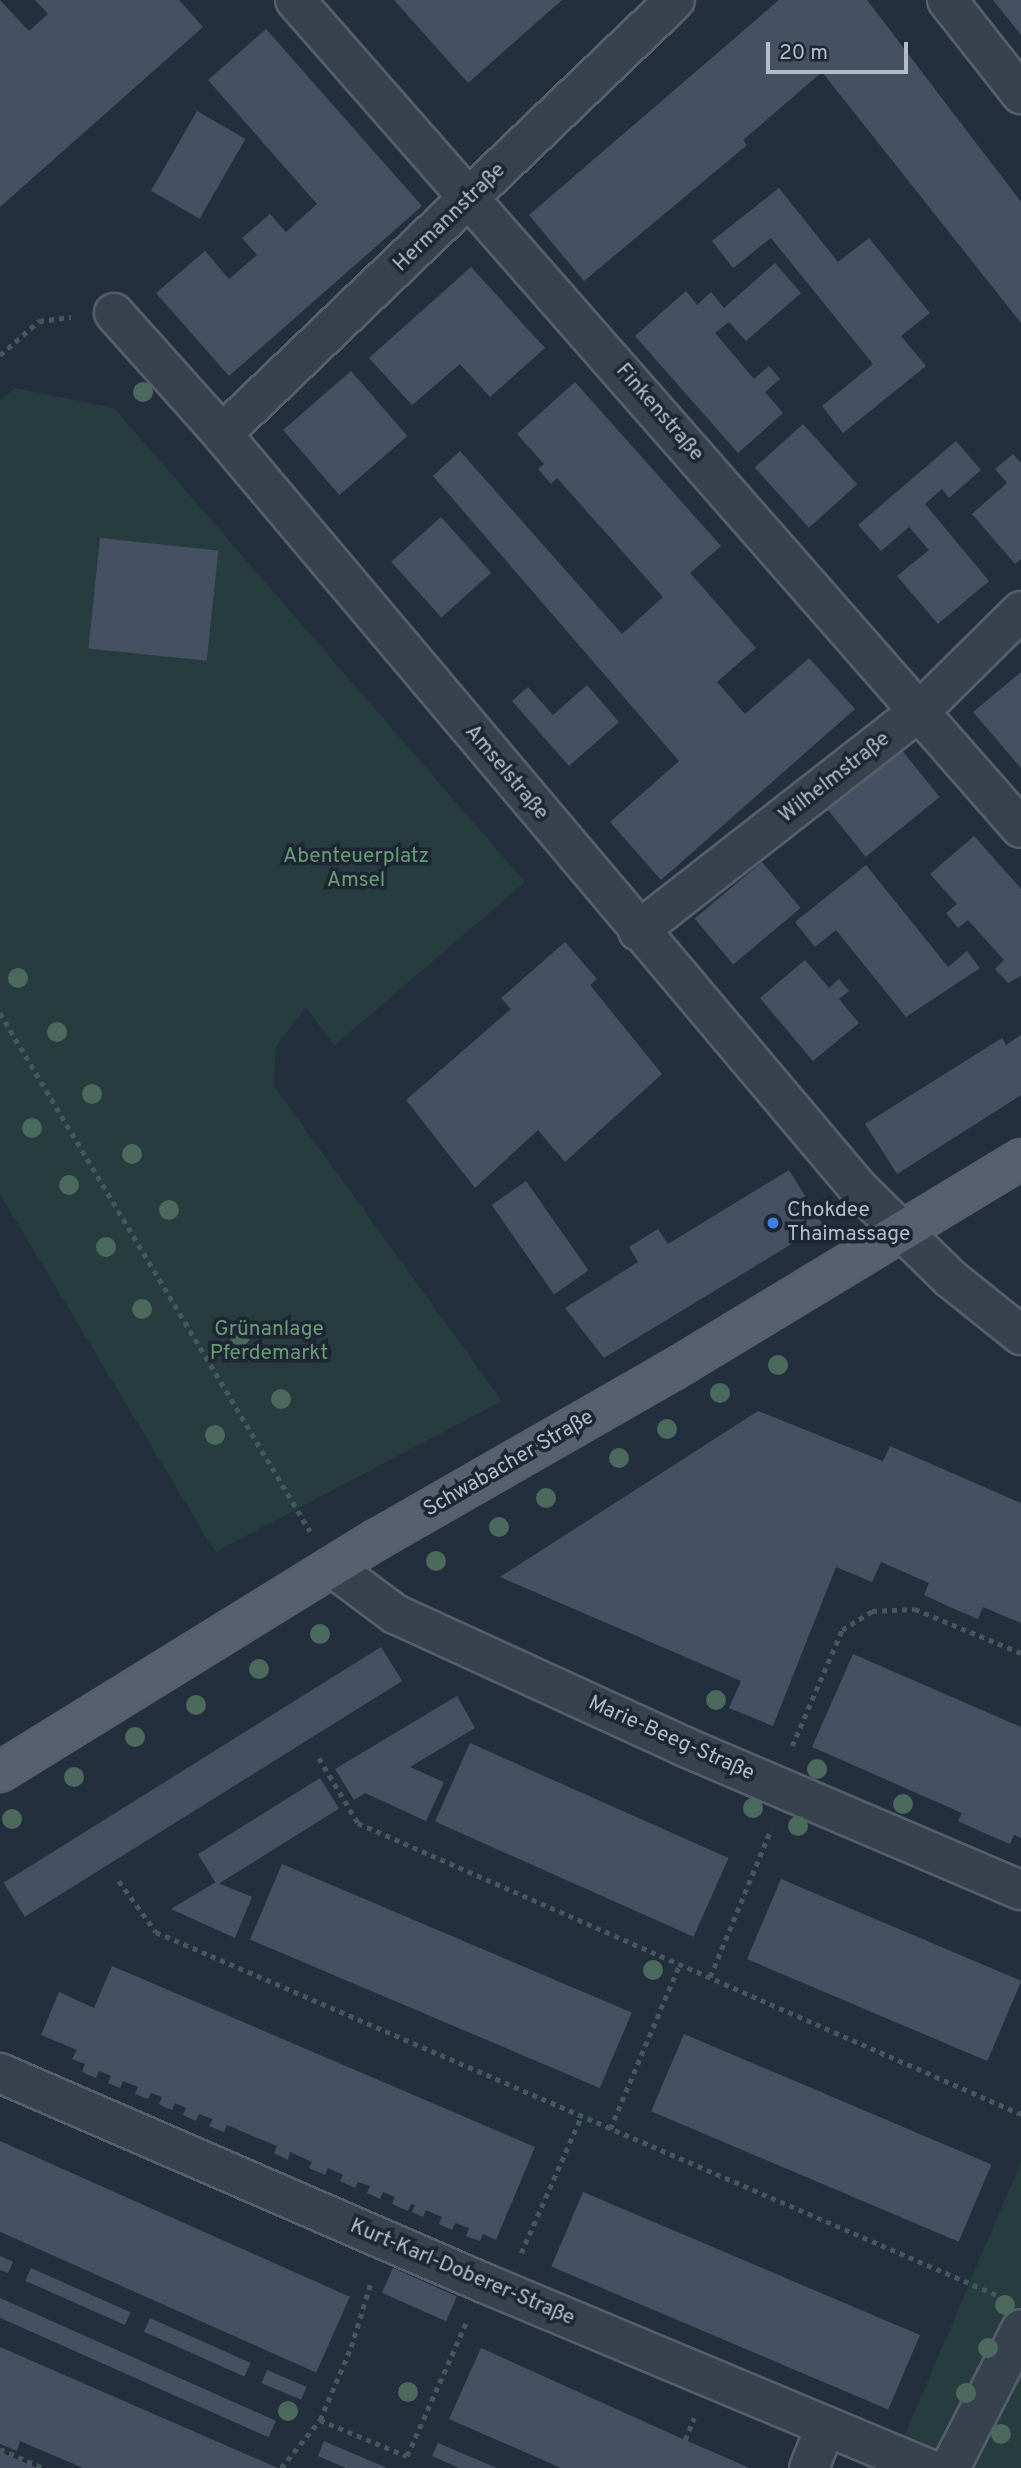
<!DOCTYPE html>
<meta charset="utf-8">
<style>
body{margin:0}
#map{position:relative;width:1021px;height:2468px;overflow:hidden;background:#242f3e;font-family:Overpass,sans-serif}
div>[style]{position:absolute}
.green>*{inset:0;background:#263c3f}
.building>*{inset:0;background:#455162;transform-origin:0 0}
.path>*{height:4.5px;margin-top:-2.25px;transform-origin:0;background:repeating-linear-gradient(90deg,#44595c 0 5px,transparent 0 10px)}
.roads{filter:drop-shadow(2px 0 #565f6c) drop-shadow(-2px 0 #565f6c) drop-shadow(0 2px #565f6c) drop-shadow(0 -2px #565f6c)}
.minor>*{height:38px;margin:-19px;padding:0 19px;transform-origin:19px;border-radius:19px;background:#38414e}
.major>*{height:38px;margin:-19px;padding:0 19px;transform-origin:19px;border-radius:19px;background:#56606e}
.trees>*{width:20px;height:20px;margin:-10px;border-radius:50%;background:#4b6a5d}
.dots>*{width:19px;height:19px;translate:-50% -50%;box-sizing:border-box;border:4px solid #1d2633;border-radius:50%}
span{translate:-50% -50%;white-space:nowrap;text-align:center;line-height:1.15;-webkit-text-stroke:7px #1d2633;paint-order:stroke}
.street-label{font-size:21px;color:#b4bcc9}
.park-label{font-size:21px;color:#6b9a76}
.poi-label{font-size:21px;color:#b4bcc9}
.left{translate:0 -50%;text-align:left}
.scale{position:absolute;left:766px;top:42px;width:142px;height:32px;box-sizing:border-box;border:4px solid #b4bcc9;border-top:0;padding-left:9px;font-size:21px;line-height:24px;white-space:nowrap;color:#b4bcc9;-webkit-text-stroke:5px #1d2633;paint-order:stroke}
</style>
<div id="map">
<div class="green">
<div style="clip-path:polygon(15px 388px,114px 408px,525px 882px,334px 1046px,306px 1007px,276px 1046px,274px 1086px,502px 1401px,215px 1552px,0 1194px,0 400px)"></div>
<div style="clip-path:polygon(1021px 2162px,1021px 2468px,950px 2468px,900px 2446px)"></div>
</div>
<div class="building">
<div style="clip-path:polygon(0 0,29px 31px,48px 14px,35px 0,179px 0,203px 27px,0 207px)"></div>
<div style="clip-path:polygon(394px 0,562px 0,468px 83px)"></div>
<div style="clip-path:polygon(779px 0,867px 0,1021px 202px,1021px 323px,822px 72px,743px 140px,747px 145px,584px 281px,529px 215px)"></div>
<div style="clip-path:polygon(993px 0,1021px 0,1021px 35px)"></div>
<div style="clip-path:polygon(266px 29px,422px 206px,229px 376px,156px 293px,205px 251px,229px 279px,257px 255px,242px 238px,270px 214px,286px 232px,317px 204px,208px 80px)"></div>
<div style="left:197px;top:111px;width:56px;height:92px;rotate:30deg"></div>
<div style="clip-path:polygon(779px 188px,838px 262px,869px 238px,930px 313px,901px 336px,926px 366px,843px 433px,822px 406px,873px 364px,771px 238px,733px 268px,712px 241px)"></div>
<div style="clip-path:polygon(775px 263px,801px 293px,746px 341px,729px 322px,715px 333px,754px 379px,769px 366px,780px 379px,765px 392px,783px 413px,738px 453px,635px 336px,686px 291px,697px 305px,711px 292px,724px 308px)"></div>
<div style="clip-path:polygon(471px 267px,545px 348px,490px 397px,460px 364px,412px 405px,369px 358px)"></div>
<div style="left:351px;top:371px;width:86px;height:90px;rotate:49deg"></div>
<div style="clip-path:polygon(575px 382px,721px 546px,690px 573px,756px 648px,717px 682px,745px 714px,809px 658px,855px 709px,661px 880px,610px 822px,679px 761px,433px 476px,460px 451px,622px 634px,663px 597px,557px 478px,551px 484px,538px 469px,544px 464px,517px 434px)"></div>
<div style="left:803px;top:424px;width:81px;height:65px;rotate:48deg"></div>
<div style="clip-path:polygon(956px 441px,981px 470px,949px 498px,942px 489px,925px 504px,989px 581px,938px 624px,897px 576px,929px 550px,909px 527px,881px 551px,858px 525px)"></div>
<div style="clip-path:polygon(1013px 454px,1021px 463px,1021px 559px,1015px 564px,972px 514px,1007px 483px,995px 469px)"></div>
<div style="left:441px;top:517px;width:75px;height:67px;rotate:48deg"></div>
<div style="left:100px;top:538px;width:119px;height:111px;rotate:6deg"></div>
<div style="clip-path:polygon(1021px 672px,1021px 768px,973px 712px)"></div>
<div style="clip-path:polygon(587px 685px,619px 722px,569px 766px,512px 701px,528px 687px,553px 715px)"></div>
<div style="left:900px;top:748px;width:63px;height:95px;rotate:51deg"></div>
<div style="clip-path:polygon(974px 836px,1021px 889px,1021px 976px,1008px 983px,995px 969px,1004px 960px,968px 920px,958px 928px,946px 913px,957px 904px,930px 874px)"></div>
<div style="left:762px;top:862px;width:60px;height:88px;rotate:50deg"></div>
<div style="clip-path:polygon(866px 865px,948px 967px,967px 951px,980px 968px,906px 1017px,836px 930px,815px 947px,795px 922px)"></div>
<div style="clip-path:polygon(565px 942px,597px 979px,590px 985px,662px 1074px,565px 1162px,538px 1130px,475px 1188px,406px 1100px,511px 1009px,501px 998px)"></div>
<div style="clip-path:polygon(805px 960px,829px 988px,839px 979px,849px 991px,839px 999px,859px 1023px,813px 1061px,760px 998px)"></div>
<div style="clip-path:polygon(1021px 1035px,1021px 1095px,897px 1174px,865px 1124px,1002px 1038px,1006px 1045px)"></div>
<div style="clip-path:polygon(789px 1170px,823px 1225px,604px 1358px,565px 1308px,638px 1262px,629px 1247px,658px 1229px,668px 1244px)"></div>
<div style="left:526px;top:1181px;width:109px;height:42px;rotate:55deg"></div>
<div style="clip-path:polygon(758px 1411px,883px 1461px,890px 1446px,1021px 1503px,1021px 1623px,983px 1607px,978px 1619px,950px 1607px,924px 1595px,929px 1583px,881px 1562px,872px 1582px,836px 1567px,773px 1726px,729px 1708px,741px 1681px,500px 1577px)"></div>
<div style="left:381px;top:1647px;width:40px;height:445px;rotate:58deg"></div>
<div style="clip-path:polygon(853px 1654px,1021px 1727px,1021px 1838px,1014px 1835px,1010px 1844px,982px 1832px,958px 1821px,962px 1813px,812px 1747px)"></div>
<div style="clip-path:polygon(457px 1696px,475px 1728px,410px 1767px,444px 1782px,426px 1821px,365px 1793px,354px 1800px,335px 1769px)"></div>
<div style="left:470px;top:1743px;width:283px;height:86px;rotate:24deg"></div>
<div style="left:320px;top:1778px;width:36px;height:144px;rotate:58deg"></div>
<div style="left:282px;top:1864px;width:380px;height:82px;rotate:23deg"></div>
<div style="left:781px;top:1879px;width:261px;height:87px;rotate:23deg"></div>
<div style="clip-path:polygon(216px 1882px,252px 1897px,235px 1938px,171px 1909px)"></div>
<div style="clip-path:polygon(112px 1966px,535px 2147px,496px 2240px,483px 2234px,480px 2241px,466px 2236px,469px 2228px,455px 2223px,452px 2230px,439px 2224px,442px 2217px,426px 2210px,423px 2217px,412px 2212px,415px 2205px,411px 2204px,408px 2211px,392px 2204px,395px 2197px,383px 2192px,380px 2199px,367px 2193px,370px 2186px,358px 2182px,355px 2188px,340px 2181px,343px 2175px,328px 2168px,325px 2175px,309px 2168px,312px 2162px,290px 2152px,288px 2160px,274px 2153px,277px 2146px,255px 2137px,227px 2125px,224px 2132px,209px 2126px,213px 2119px,199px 2114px,196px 2121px,183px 2115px,186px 2108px,175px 2103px,172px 2110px,166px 2108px,159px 2104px,162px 2097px,151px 2093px,148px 2099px,135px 2094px,138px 2087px,123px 2081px,120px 2088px,108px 2083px,111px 2076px,99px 2071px,96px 2078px,82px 2072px,85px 2064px,72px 2059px,77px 2050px,41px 2035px,59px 1992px,94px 2008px)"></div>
<div style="left:684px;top:2034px;width:334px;height:84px;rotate:23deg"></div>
<div style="left:0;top:2141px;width:383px;height:83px;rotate:24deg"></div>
<div style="left:583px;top:2192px;width:366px;height:81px;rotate:23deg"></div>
<div style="clip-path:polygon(0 2256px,13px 2262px,8px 2273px,0 2270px)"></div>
<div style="left:31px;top:2268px;width:109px;height:14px;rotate:24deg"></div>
<div style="left:393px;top:2268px;width:70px;height:27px;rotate:24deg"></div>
<div style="left:0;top:2298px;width:302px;height:18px;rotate:24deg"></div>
<div style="left:150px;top:2318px;width:110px;height:15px;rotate:24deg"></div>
<div style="clip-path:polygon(0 2347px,278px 2468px,83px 2468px,20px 2441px,17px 2451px,0 2444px)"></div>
<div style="clip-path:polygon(481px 2348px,685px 2440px,750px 2468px,561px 2468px,449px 2419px)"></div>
<div style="left:267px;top:2370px;width:43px;height:14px;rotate:23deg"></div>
<div style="clip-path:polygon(324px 2441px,387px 2468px,346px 2468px,318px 2456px)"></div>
<div style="clip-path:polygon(438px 2443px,497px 2468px,459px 2468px,432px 2456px)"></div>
<div style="clip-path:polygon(0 2452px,37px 2468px,0 2468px)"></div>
</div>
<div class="path">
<div style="left:0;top:355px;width:52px;rotate:-41.1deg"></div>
<div style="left:39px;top:321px;width:32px;rotate:-7deg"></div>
<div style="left:0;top:1013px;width:604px;rotate:59.1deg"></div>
<div style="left:792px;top:1746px;width:126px;rotate:-66.7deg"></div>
<div style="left:842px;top:1630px;width:36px;rotate:-32deg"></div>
<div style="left:872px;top:1611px;width:43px;rotate:-2.7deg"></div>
<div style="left:915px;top:1609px;width:115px;rotate:22.5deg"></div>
<div style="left:319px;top:1758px;width:76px;rotate:59deg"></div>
<div style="left:358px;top:1823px;width:724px;rotate:23.7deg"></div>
<div style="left:119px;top:1881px;width:63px;rotate:54deg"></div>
<div style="left:156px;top:1932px;width:916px;rotate:23.35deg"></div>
<div style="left:710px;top:1977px;width:160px;rotate:-67.6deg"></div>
<div style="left:610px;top:2129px;width:180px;rotate:-67.1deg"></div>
<div style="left:521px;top:2253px;width:149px;rotate:-66.2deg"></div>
<div style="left:320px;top:2420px;width:94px;rotate:22.5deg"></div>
<div style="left:407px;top:2456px;width:145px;rotate:-66.1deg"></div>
<div style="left:685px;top:2440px;width:24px;rotate:-68deg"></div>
<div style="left:0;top:2449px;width:47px;rotate:23.8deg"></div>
<div style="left:281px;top:2468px;width:62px;rotate:-50.9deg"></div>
<div style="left:320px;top:2420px;width:79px;rotate:-67deg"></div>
<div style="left:351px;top:2347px;width:68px;rotate:-72.9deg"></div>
</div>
<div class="roads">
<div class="minor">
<div style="left:295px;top:0;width:1101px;rotate:48.76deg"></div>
<div style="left:947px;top:0;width:120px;rotate:51.8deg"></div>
<div style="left:114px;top:313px;width:162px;rotate:48.2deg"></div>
<div style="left:222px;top:434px;width:986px;rotate:49.85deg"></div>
<div style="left:858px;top:1188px;width:130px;rotate:44.4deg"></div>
<div style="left:951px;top:1279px;width:90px;rotate:38.7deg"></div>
<div style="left:222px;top:434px;width:627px;rotate:-43.77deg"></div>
<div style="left:638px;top:931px;width:358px;rotate:-38deg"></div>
<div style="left:920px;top:711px;width:142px;rotate:-44.7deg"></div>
<div style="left:332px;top:1567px;width:79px;rotate:36.7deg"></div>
<div style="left:395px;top:1614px;width:319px;rotate:24.6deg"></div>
<div style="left:685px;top:1747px;width:365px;rotate:23.1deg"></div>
<div style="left:0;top:2073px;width:528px;rotate:23.46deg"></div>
<div style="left:484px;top:2283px;width:479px;rotate:22.7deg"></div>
<div style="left:809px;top:2468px;width:45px;rotate:-68deg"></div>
<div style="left:950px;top:2468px;width:156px;rotate:-62.9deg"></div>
</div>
<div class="major">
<div style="left:0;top:1772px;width:442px;rotate:-31.7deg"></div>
<div style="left:376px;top:1540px;width:342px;rotate:-29.8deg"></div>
<div style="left:673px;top:1370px;width:407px;rotate:-31.2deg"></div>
</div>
</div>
<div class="trees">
<div style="left:143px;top:392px"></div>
<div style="left:18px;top:978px"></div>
<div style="left:57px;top:1032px"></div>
<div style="left:92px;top:1094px"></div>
<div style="left:32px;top:1128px"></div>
<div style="left:132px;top:1154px"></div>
<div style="left:69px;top:1185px"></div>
<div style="left:169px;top:1210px"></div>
<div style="left:106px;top:1247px"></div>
<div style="left:142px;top:1309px"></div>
<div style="left:240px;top:1336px"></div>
<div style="left:778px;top:1365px"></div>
<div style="left:720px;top:1393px"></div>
<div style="left:281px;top:1399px"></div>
<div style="left:667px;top:1429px"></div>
<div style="left:215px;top:1435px"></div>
<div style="left:619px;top:1458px"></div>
<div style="left:546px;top:1498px"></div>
<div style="left:499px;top:1527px"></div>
<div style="left:436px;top:1561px"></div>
<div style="left:320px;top:1634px"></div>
<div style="left:259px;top:1669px"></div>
<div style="left:716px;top:1700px"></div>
<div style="left:196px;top:1705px"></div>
<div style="left:135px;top:1737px"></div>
<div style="left:817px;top:1769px"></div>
<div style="left:74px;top:1777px"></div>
<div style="left:903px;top:1804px"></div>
<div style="left:753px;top:1808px"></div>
<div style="left:12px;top:1819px"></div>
<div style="left:798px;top:1826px"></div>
<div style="left:653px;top:1970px"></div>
<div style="left:1005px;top:2305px"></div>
<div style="left:988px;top:2348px"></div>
<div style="left:408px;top:2392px"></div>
<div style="left:966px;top:2393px"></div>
<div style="left:288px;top:2411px"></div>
<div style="left:1001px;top:2434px"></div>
</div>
<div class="dots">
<div style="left:773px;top:1223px;background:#3f7fe0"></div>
</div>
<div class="street-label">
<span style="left:450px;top:218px;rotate:-44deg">Hermannstraße</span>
<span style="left:659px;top:413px;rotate:49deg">Finkenstraße</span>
<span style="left:506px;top:773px;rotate:50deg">Amselstraße</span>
<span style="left:835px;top:778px;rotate:-38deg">Wilhelmstraße</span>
<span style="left:509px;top:1464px;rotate:-30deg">Schwabacher Straße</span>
<span style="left:671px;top:1739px;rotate:24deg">Marie-Beeg-Straße</span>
<span style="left:462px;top:2273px;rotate:23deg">Kurt-Karl-Doberer-Straße</span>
</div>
<div class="park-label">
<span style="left:356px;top:869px">Abenteuerplatz<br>Amsel</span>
<span style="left:269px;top:1342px">Grünanlage<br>Pferdemarkt</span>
</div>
<div class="poi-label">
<span class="left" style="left:787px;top:1223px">Chokdee<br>Thaimassage</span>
</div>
<div class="scale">20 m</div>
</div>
